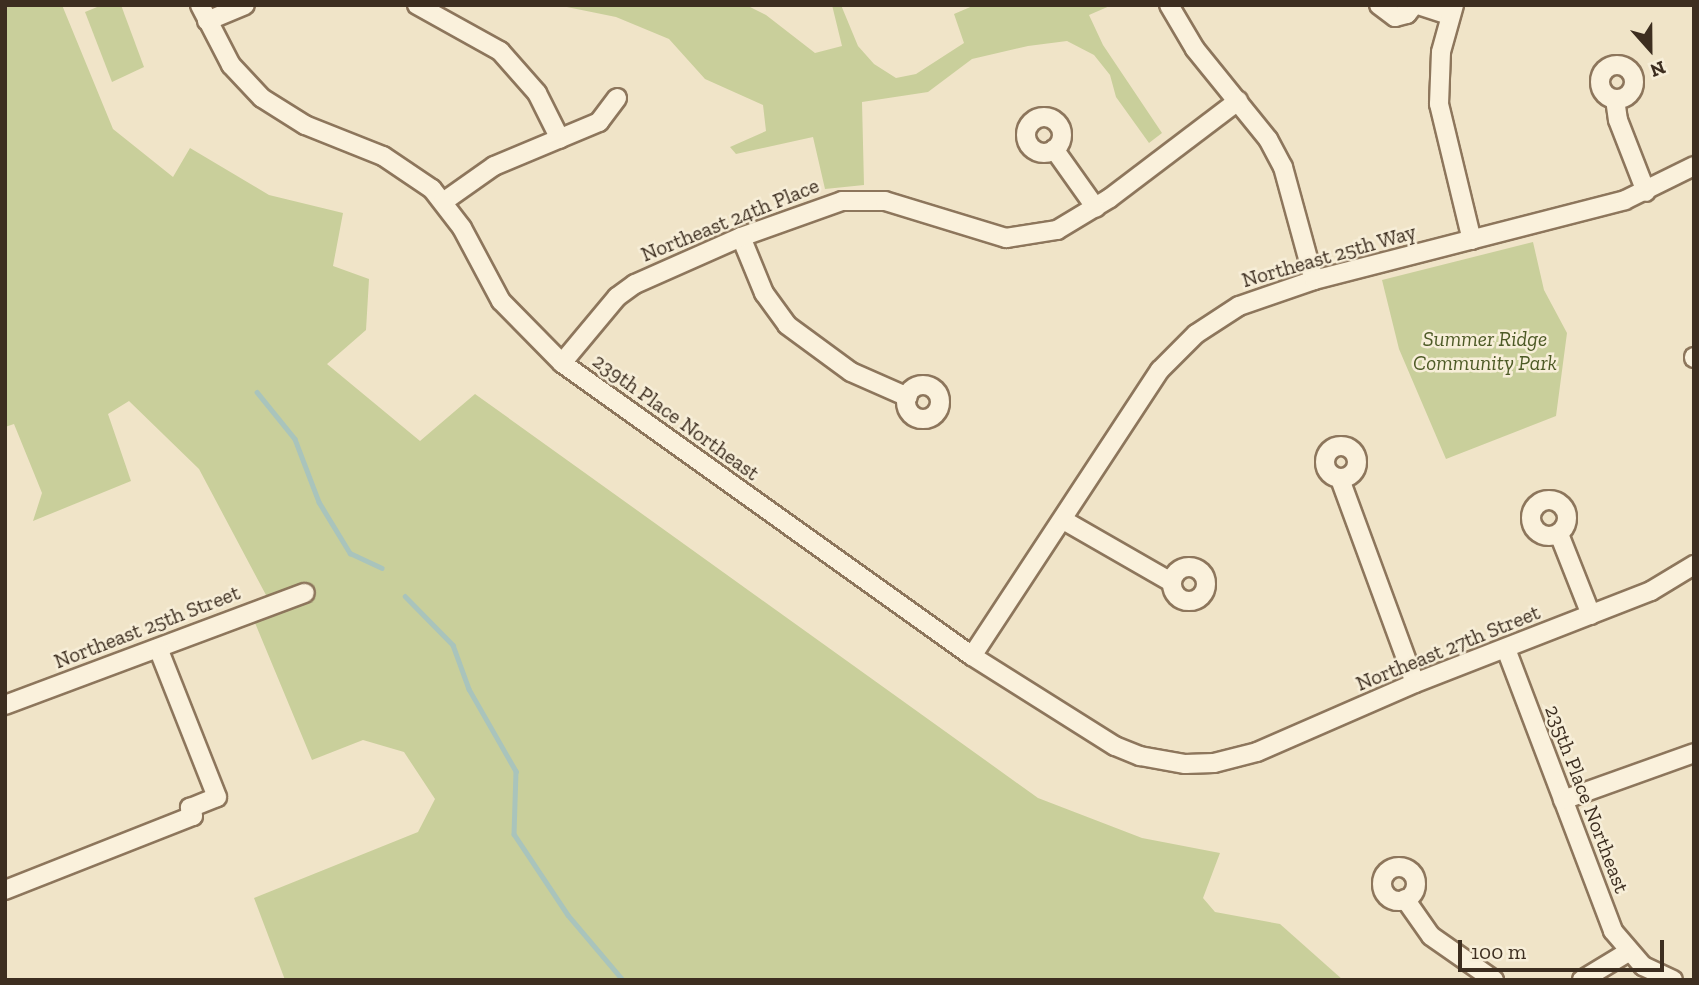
<!DOCTYPE html>
<style>
body{margin:0}
#map{position:relative;width:1699px;height:985px;overflow:hidden;background:#f0e4c8;font-family:"Zilla Slab",serif}
div>[style]{position:absolute}
.green>*{inset:0;background:#c9cf9b}
.stream>*{height:4.5px;margin:-2.25px;padding:0 2.25px;transform-origin:2.25px;border-radius:2.25px;background:#a9c4bc}
.roads{filter:drop-shadow(2px 0 #8d765c) drop-shadow(-2px 0 #8d765c) drop-shadow(0 2px #8d765c) drop-shadow(0 -2px #8d765c)}
.street>*{height:18px;margin:-9px;padding:0 9px;transform-origin:9px;border-radius:9px;background:#faf1dc}
.street>.ring{margin:-9px;padding:0;box-sizing:content-box;background:none;border:18px solid #faf1dc;border-radius:50%}
span{translate:-50% -50%;white-space:nowrap;text-align:center;line-height:1.15;-webkit-text-stroke:5px #f7eed8;paint-order:stroke}
.street-label{font-size:21px;color:#3d2e20}
.park-label{font-size:21px;color:#4d5a26;font-style:italic}
.frame{position:absolute;inset:0;border:7px solid #3d2e20;pointer-events:none}
.north{position:absolute;left:1615px;top:14px;width:70px;height:70px;-webkit-text-stroke:5px #f7eed8;paint-order:stroke;rotate:159deg;font-size:19px;font-weight:700;line-height:28px;text-align:center;color:#3d2e20}
.north::after{content:'';display:block;margin:auto;width:24px;height:32px;background:#3d2e20;clip-path:polygon(50% 0,100% 100%,50% 72%,0 100%)}
.scale{position:absolute;left:1458px;top:940px;width:206px;height:32px;box-sizing:border-box;border:4px solid #3d2e20;border-top:0;padding-left:9px;font-size:21px;line-height:24px;white-space:nowrap;color:#3d2e20;-webkit-text-stroke:5px #f7eed8;paint-order:stroke}
</style>
<div id="map">
<div class="green">
<div style="clip-path:polygon(5px 5px,62px 5px,113px 129px,173px 177px,190px 148px,269px 195px,343px 213px,333px 266px,369px 279px,366px 330px,327px 364px,420px 441px,475px 394px,1038px 798px,1142px 838px,1220px 853px,1203px 898px,1215px 912px,1280px 924px,1343px 980px,285px 980px,254px 898px,418px 832px,435px 799px,404px 752px,363px 740px,312px 760px,253px 618px,274px 610px,199px 469px,129px 401px,108px 414px,131px 481px,33px 521px,42px 493px,14px 424px,5px 427px)"></div>
<div style="clip-path:polygon(102px 5px,121px 5px,144px 67px,112px 82px,85px 12px)"></div>
<div style="clip-path:polygon(557px 5px,746px 5px,766px 15px,815px 53px,842px 46px,832px 5px,841px 5px,858px 46px,874px 64px,896px 78px,916px 74px,964px 43px,954px 14px,975px 5px,1112px 5px,1089px 15px,1103px 45px,1162px 133px,1149px 143px,1116px 97px,1110px 75px,1094px 55px,1067px 41px,1028px 46px,972px 59px,928px 92px,862px 102px,864px 185px,825px 189px,813px 137px,736px 154px,730px 147px,766px 131px,763px 105px,705px 79px,669px 39px,616px 17px)"></div>
<div style="clip-path:polygon(1533px 242px,1544px 290px,1567px 333px,1556px 416px,1446px 459px,1399px 349px,1382px 280px)"></div>
</div>
<div class="stream">
<div style="left:257px;top:392px;width:60px;rotate:51deg"></div>
<div style="left:295px;top:439px;width:67px;rotate:69.1deg"></div>
<div style="left:319px;top:502px;width:60px;rotate:58.7deg"></div>
<div style="left:350px;top:553px;width:35px;rotate:25deg"></div>
<div style="left:405px;top:596px;width:69px;rotate:45.6deg"></div>
<div style="left:453px;top:645px;width:47px;rotate:70deg"></div>
<div style="left:469px;top:689px;width:95px;rotate:60.2deg"></div>
<div style="left:516px;top:771px;width:63px;rotate:91.8deg"></div>
<div style="left:514px;top:834px;width:97px;rotate:56.3deg"></div>
<div style="left:568px;top:915px;width:85px;rotate:49.8deg"></div>
</div>
<div class="roads">
<div class="street">
<div style="left:200px;top:5px;width:68px;rotate:62.7deg"></div>
<div style="left:231px;top:65px;width:45px;rotate:46.8deg"></div>
<div style="left:262px;top:98px;width:51px;rotate:32.1deg"></div>
<div style="left:305px;top:125px;width:84px;rotate:21.7deg"></div>
<div style="left:383px;top:156px;width:59px;rotate:34deg"></div>
<div style="left:432px;top:189px;width:49px;rotate:52.4deg"></div>
<div style="left:462px;top:228px;width:83px;rotate:61.9deg"></div>
<div style="left:501px;top:301px;width:87px;rotate:45.5deg"></div>
<div style="left:562px;top:363px;width:504px;rotate:35.55deg"></div>
<div style="left:972px;top:656px;width:169px;rotate:32.2deg"></div>
<div style="left:1115px;top:746px;width:27px;rotate:22deg"></div>
<div style="left:1140px;top:756px;width:46px;rotate:10.1deg"></div>
<div style="left:1185px;top:764px;width:29px;rotate:-2deg"></div>
<div style="left:1214px;top:763px;width:44px;rotate:-14.3deg"></div>
<div style="left:1257px;top:752px;width:172px;rotate:-23.6deg"></div>
<div style="left:1415px;top:683px;width:253px;rotate:-21.3deg"></div>
<div style="left:1651px;top:591px;width:50px;rotate:-31.2deg"></div>
<div style="left:417px;top:5px;width:95px;rotate:29deg"></div>
<div style="left:500px;top:51px;width:56px;rotate:48.6deg"></div>
<div style="left:537px;top:93px;width:51px;rotate:63.4deg"></div>
<div style="left:1169px;top:5px;width:51px;rotate:59.4deg"></div>
<div style="left:1195px;top:49px;width:116px;rotate:51deg"></div>
<div style="left:1268px;top:139px;width:32px;rotate:62deg"></div>
<div style="left:1283px;top:167px;width:117px;rotate:74.7deg"></div>
<div style="left:1379px;top:5px;width:20px;rotate:37deg"></div>
<div style="left:1395px;top:17px;width:12px;rotate:-14deg"></div>
<div style="left:1407px;top:14px;width:11px;rotate:-52deg"></div>
<div style="left:1418px;top:5px;width:33px;rotate:18deg"></div>
<div style="left:1454px;top:5px;width:49px;rotate:105.5deg"></div>
<div style="left:1441px;top:52px;width:52px;rotate:92.2deg"></div>
<div style="left:1439px;top:104px;width:140px;rotate:76.4deg"></div>
<div style="left:207px;top:21px;width:41px;rotate:-22.8deg"></div>
<div class="ring" style="left:1600px;top:65px;width:16px;height:16px"></div>
<div style="left:1615px;top:99px;width:21px;rotate:82deg"></div>
<div style="left:1618px;top:120px;width:77px;rotate:68.7deg"></div>
<div class="ring" style="left:1026px;top:117px;width:18px;height:18px"></div>
<div style="left:1054px;top:149px;width:72px;rotate:54.6deg"></div>
<div style="left:443px;top:202px;width:62px;rotate:-35.2deg"></div>
<div style="left:494px;top:166px;width:114px;rotate:-22.7deg"></div>
<div style="left:599px;top:122px;width:30px;rotate:-53deg"></div>
<div style="left:741px;top:237px;width:61px;rotate:67.7deg"></div>
<div style="left:764px;top:293px;width:39px;rotate:54deg"></div>
<div style="left:787px;top:325px;width:79px;rotate:36.3deg"></div>
<div style="left:851px;top:372px;width:62px;rotate:23.7deg"></div>
<div style="left:1694px;top:357px;width:1px;rotate:90deg"></div>
<div style="left:562px;top:363px;width:86px;rotate:-50.2deg"></div>
<div style="left:617px;top:297px;width:22px;rotate:-36deg"></div>
<div style="left:635px;top:284px;width:116px;rotate:-23.9deg"></div>
<div style="left:741px;top:237px;width:107px;rotate:-19.6deg"></div>
<div style="left:842px;top:201px;width:43px"></div>
<div style="left:885px;top:201px;width:127px;rotate:17deg"></div>
<div style="left:1006px;top:238px;width:52px;rotate:-8.9deg"></div>
<div style="left:1057px;top:230px;width:62px;rotate:-31.1deg"></div>
<div style="left:1110px;top:198px;width:161px;rotate:-37.2deg"></div>
<div class="ring" style="left:906px;top:385px;width:16px;height:16px"></div>
<div class="ring" style="left:1325px;top:446px;width:14px;height:14px"></div>
<div style="left:1340px;top:479px;width:217px;rotate:69.8deg"></div>
<div class="ring" style="left:1531px;top:500px;width:18px;height:18px"></div>
<div style="left:1065px;top:521px;width:122px;rotate:29.9deg"></div>
<div style="left:1559px;top:534px;width:87px;rotate:68.4deg"></div>
<div class="ring" style="left:1172px;top:567px;width:16px;height:16px"></div>
<div style="left:1506px;top:649px;width:302px;rotate:69.2deg"></div>
<div style="left:1613px;top:931px;width:46px;rotate:49.4deg"></div>
<div style="left:1643px;top:966px;width:33px;rotate:25deg"></div>
<div style="left:972px;top:656px;width:342px;rotate:-56.7deg"></div>
<div style="left:1160px;top:370px;width:51px;rotate:-45deg"></div>
<div style="left:1196px;top:334px;width:51px;rotate:-33.1deg"></div>
<div style="left:1239px;top:306px;width:79px;rotate:-19.1deg"></div>
<div style="left:1314px;top:280px;width:321px;rotate:-14.4deg"></div>
<div style="left:1625px;top:200px;width:77px;rotate:-26.2deg"></div>
<div style="left:5px;top:705px;width:320px;rotate:-20.5deg"></div>
<div style="left:1563px;top:800px;width:139px;rotate:-19.7deg"></div>
<div class="ring" style="left:1382px;top:867px;width:16px;height:16px"></div>
<div style="left:5px;top:890px;width:202px;rotate:-21.5deg"></div>
<div style="left:193px;top:816px;width:9px;rotate:-111deg"></div>
<div style="left:190px;top:808px;width:29px;rotate:-22deg"></div>
<div style="left:217px;top:797px;width:160px;rotate:-111.6deg"></div>
<div style="left:1405px;top:899px;width:45px;rotate:54.9deg"></div>
<div style="left:1431px;top:936px;width:77px;rotate:34.9deg"></div>
<div style="left:1582px;top:980px;width:54px;rotate:-31.3deg"></div>
</div>
</div>
<div class="street-label">
<span style="left:730px;top:220px;rotate:-22deg">Northeast 24th Place</span>
<span style="left:1329px;top:256px;rotate:-16deg">Northeast 25th Way</span>
<span style="left:676px;top:417px;rotate:36deg">239th Place Northeast</span>
<span style="left:147px;top:627px;rotate:-21deg">Northeast 25th Street</span>
<span style="left:1448px;top:648px;rotate:-22deg">Northeast 27th Street</span>
<span style="left:1587px;top:799px;rotate:69deg">235th Place Northeast</span>
</div>
<div class="park-label">
<span style="left:1485px;top:351px">Summer Ridge<br>Community Park</span>
</div>
<div class="frame"></div>
<div class="north">N</div>
<div class="scale">100 m</div>
</div>
